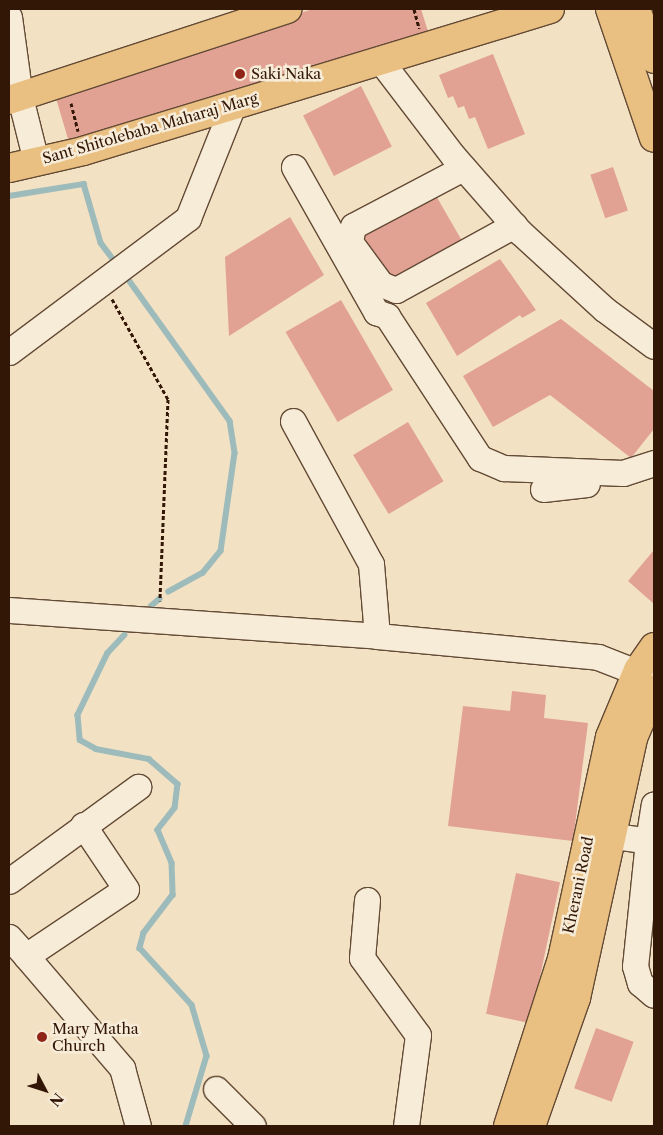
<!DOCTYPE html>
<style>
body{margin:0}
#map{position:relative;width:663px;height:1135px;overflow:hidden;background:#f3e1c3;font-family:"Libre Caslon Text",serif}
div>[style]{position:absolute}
.stream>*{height:5.5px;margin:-2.75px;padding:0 2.75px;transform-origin:2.75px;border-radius:2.75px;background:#9ebbbc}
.building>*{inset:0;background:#e1a294;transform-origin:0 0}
.path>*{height:3px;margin-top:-1.5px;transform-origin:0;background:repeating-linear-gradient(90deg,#331706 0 4px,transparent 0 6.5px)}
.roads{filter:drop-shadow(1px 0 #634a35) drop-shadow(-1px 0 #634a35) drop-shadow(0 1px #634a35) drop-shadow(0 -1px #634a35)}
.minor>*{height:25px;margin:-12.5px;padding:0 12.5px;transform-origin:12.5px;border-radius:12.5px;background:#f7ecd8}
.major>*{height:28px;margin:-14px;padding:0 14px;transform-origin:14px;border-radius:14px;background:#eac082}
.dots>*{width:14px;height:14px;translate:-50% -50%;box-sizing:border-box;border:2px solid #f7ecd8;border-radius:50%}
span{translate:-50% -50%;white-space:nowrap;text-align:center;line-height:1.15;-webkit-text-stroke:5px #f7ecd8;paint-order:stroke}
.poi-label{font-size:15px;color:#331706}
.left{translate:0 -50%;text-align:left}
.street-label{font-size:15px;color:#331706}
.frame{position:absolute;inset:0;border:10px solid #331706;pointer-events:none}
.north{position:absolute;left:20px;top:1065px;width:50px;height:50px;-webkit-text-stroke:4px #f7ecd8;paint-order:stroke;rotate:130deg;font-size:14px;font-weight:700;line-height:20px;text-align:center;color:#331706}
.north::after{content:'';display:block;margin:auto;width:18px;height:22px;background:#331706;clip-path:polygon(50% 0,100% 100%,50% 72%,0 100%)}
</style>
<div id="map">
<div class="stream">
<div style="left:9px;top:196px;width:76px;rotate:-9.1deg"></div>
<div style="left:84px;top:184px;width:61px;rotate:73.9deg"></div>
<div style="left:101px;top:243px;width:26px;rotate:53deg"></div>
<div style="left:124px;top:273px;width:182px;rotate:54.4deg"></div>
<div style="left:230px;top:421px;width:32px;rotate:81deg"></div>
<div style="left:235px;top:453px;width:99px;rotate:98.1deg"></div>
<div style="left:221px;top:551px;width:28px;rotate:129deg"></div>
<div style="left:203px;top:573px;width:39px;rotate:151deg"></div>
<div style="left:151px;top:606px;width:11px;rotate:-41deg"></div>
<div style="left:125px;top:635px;width:25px;rotate:133deg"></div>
<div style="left:108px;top:653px;width:69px;rotate:115.8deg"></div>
<div style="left:78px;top:715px;width:25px;rotate:85deg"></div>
<div style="left:80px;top:740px;width:18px;rotate:29deg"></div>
<div style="left:96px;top:749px;width:54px;rotate:10.7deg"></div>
<div style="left:149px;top:759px;width:38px;rotate:41deg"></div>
<div style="left:178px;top:784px;width:24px;rotate:97deg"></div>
<div style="left:175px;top:808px;width:28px;rotate:128deg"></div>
<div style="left:158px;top:830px;width:36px;rotate:67deg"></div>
<div style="left:172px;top:863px;width:32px;rotate:88deg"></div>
<div style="left:173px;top:895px;width:48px;rotate:127.3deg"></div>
<div style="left:144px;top:933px;width:16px;rotate:105deg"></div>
<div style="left:140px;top:948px;width:77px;rotate:47.6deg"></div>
<div style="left:192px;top:1005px;width:53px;rotate:73.6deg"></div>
<div style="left:207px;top:1056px;width:73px;rotate:106.7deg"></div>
</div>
<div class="building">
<div style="clip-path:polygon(313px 9px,421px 9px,436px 57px,76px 166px,53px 88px)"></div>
<div style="clip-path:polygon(493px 54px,525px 134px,488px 149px,475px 117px,469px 119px,464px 106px,458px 108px,453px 96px,448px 98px,439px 75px)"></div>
<div style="left:361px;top:86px;width:68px;height:65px;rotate:63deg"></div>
<div style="left:613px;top:167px;width:46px;height:24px;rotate:71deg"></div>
<div style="left:435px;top:194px;width:53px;height:83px;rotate:60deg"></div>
<div style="clip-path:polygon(290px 217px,324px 275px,229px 336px,225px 257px)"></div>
<div style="clip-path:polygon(500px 259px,536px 310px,522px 318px,520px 315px,457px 356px,426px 303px)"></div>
<div style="left:341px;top:300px;width:104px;height:64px;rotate:60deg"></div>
<div style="clip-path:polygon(561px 319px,654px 391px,654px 429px,631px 458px,550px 395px,493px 427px,463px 376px)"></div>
<div style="left:408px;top:422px;width:69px;height:64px;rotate:59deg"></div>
<div style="clip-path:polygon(654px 550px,654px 604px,628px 581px)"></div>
<div style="clip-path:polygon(512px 691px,546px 695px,544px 718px,588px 723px,573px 841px,448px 826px,463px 706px,510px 711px)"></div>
<div style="left:516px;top:873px;width:45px;height:144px;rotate:12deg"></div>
<div style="left:596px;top:1028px;width:40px;height:64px;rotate:20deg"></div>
</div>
<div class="path">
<div style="left:414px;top:9px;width:20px;rotate:75deg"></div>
<div style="left:71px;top:103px;width:29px;rotate:76deg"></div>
<div style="left:112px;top:299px;width:115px;rotate:60.8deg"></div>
<div style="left:168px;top:399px;width:202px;rotate:92.3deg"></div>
</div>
<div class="roads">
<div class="minor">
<div style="left:9px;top:17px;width:81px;rotate:82.2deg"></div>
<div style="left:20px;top:97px;width:66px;rotate:76deg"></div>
<div style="left:380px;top:60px;width:122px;rotate:52.7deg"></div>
<div style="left:454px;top:157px;width:100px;rotate:48.7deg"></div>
<div style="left:520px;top:232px;width:114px;rotate:42.5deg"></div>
<div style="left:604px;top:309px;width:62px;rotate:36.5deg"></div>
<div style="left:294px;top:167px;width:167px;rotate:60.5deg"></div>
<div style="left:376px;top:312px;width:12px;rotate:20deg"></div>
<div style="left:387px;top:316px;width:170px;rotate:56.8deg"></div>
<div style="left:480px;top:458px;width:26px;rotate:23deg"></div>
<div style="left:504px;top:468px;width:119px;rotate:2.4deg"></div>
<div style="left:623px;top:473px;width:33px;rotate:-18deg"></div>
<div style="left:463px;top:168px;width:124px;rotate:152.2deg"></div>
<div style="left:353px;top:226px;width:16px;rotate:101deg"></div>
<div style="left:350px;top:242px;width:52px;rotate:53.6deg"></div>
<div style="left:381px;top:284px;width:16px;rotate:22deg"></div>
<div style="left:396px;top:290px;width:135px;rotate:-28.8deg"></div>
<div style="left:9px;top:352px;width:224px;rotate:-36.8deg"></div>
<div style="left:188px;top:218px;width:122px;rotate:-68.3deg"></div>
<div style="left:293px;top:421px;width:163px;rotate:61.4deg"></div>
<div style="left:371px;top:564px;width:72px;rotate:85.2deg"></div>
<div style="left:543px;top:489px;width:44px;rotate:-6.5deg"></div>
<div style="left:9px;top:610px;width:369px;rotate:4deg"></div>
<div style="left:377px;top:636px;width:222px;rotate:5.4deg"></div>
<div style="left:598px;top:657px;width:60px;rotate:21.4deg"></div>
<div style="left:614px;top:836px;width:34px;rotate:8deg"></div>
<div style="left:648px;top:841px;width:37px;rotate:-81deg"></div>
<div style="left:654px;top:843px;width:6px;rotate:-162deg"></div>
<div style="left:648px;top:841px;width:126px;rotate:95.9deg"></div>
<div style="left:635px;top:966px;width:18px;rotate:74deg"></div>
<div style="left:640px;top:983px;width:18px;rotate:41deg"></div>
<div style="left:9px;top:881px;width:160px;rotate:-36.1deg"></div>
<div style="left:367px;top:900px;width:58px;rotate:94.9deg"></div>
<div style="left:362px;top:958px;width:95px;rotate:54deg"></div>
<div style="left:418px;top:1035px;width:92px;rotate:97.5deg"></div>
<div style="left:9px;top:937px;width:25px;rotate:48deg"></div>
<div style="left:26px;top:956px;width:120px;rotate:-33.8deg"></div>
<div style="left:126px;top:889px;width:77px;rotate:-123.9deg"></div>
<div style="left:26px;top:956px;width:148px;rotate:49.4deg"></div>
<div style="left:122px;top:1068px;width:60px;rotate:74.6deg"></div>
<div style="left:216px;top:1089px;width:52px;rotate:45deg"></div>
</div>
<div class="major">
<div style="left:610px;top:9px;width:136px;rotate:71.2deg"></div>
<div style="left:636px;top:9px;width:53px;rotate:70.2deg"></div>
<div style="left:9px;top:100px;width:293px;rotate:-18.1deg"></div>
<div style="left:9px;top:168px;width:76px;rotate:-12.9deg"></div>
<div style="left:83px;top:151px;width:488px;rotate:-16.9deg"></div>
<div style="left:508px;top:1126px;width:176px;rotate:-72.1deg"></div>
<div style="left:562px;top:959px;width:227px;rotate:-77.8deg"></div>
<div style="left:610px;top:737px;width:73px;rotate:-67.3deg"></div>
<div style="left:638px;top:670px;width:28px;rotate:-55deg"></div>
<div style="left:531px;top:1126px;width:136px;rotate:-70.6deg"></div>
<div style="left:576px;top:998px;width:266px;rotate:-77.6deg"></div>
<div style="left:633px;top:738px;width:53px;rotate:-66.8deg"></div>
</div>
</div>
<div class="dots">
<div style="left:240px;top:74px;background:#8f2418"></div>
<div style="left:42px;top:1037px;background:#8f2418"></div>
</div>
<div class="poi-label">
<span class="left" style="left:251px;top:74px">Saki Naka</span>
<span class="left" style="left:52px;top:1037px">Mary Matha<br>Church</span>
</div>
<div class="street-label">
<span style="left:150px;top:128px;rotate:-16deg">Sant Shitolebaba Maharaj Marg</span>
<span style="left:578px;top:885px;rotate:-78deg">Kherani Road</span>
</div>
<div class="frame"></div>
<div class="north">N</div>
</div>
